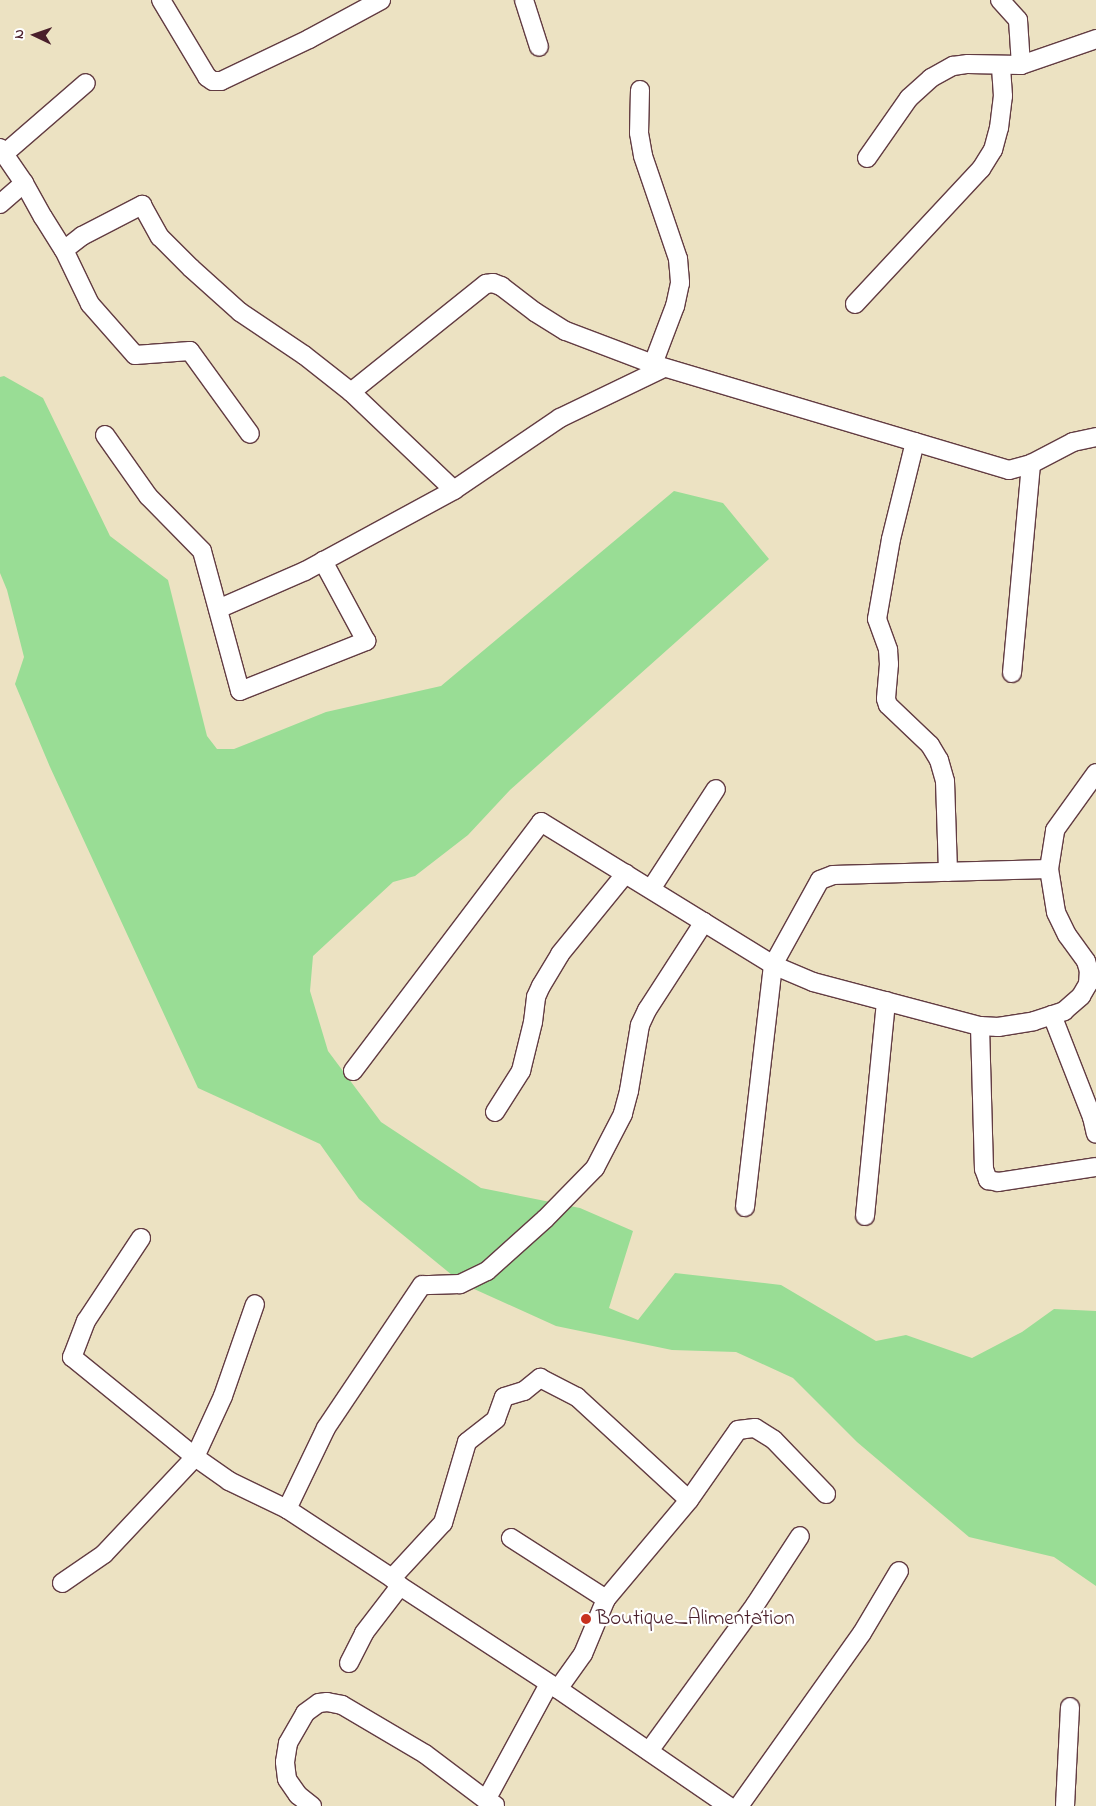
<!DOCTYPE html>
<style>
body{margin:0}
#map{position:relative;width:1096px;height:1806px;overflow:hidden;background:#ece2c2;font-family:"Indie Flower",sans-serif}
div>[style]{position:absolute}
.green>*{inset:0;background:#99dd95}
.roads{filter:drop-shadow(1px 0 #623c42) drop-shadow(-1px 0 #623c42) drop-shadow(0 1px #623c42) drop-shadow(0 -1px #623c42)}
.street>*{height:18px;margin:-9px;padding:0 9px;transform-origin:9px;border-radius:9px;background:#fff}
.dots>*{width:14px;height:14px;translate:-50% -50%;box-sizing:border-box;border:2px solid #fff;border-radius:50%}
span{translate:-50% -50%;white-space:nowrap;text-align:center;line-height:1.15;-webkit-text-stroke:4.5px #fff;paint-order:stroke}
.poi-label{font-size:21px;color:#4a1f2b}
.left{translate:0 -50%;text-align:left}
.north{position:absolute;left:10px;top:10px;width:50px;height:50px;-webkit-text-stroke:4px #fff;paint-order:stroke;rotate:273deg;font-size:14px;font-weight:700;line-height:20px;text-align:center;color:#4a1f2b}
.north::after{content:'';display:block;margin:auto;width:18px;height:22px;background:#4a1f2b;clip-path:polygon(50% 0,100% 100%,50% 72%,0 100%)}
</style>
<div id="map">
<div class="green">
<div style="clip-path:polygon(4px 376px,43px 398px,110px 536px,168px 580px,207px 736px,217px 749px,234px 749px,326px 712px,441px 686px,674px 491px,723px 503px,769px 559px,510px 790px,468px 835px,415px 876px,393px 882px,313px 956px,310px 991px,328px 1051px,381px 1122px,481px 1188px,580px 1208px,633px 1231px,609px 1308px,638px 1320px,675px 1273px,781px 1285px,876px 1341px,906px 1335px,972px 1358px,1022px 1332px,1054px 1309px,1096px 1311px,1096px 1586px,1054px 1557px,969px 1537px,857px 1442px,793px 1378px,736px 1352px,672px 1350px,556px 1326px,463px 1284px,359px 1199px,320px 1144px,198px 1088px,50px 767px,15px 684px,24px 657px,7px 590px,0 573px,0 377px)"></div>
</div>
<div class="roads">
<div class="street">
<div style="left:161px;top:0;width:90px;rotate:59.1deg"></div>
<div style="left:207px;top:77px;width:7px;rotate:34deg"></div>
<div style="left:213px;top:81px;width:8px"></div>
<div style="left:221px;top:81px;width:98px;rotate:-25.5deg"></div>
<div style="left:309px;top:39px;width:82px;rotate:-28.4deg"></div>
<div style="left:524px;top:0;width:49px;rotate:72.3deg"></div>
<div style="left:1000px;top:0;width:27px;rotate:48deg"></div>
<div style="left:1018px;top:20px;width:45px;rotate:86.2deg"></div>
<div style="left:640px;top:90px;width:43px;rotate:91.3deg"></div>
<div style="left:639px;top:133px;width:23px;rotate:80deg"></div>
<div style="left:643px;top:156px;width:109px;rotate:71.2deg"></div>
<div style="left:678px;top:259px;width:24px;rotate:85deg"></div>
<div style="left:680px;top:283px;width:24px;rotate:102deg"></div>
<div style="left:675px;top:306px;width:62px;rotate:110.8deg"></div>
<div style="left:0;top:148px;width:42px;rotate:55.6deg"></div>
<div style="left:24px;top:183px;width:39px;rotate:61deg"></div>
<div style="left:43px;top:217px;width:39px;rotate:58deg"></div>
<div style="left:64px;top:250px;width:23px;rotate:-38deg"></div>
<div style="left:82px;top:236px;width:68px;rotate:-27.3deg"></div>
<div style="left:142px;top:205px;width:37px;rotate:61deg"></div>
<div style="left:160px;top:237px;width:44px;rotate:45deg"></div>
<div style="left:191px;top:268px;width:66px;rotate:41.9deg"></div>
<div style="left:240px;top:312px;width:77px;rotate:33.9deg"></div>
<div style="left:304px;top:355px;width:60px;rotate:38.2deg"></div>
<div style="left:351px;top:392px;width:142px;rotate:43.6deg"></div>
<div style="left:4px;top:154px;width:108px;rotate:-40.9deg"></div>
<div style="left:867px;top:158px;width:73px;rotate:-55deg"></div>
<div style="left:909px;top:98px;width:30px;rotate:-42deg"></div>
<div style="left:931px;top:78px;width:25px;rotate:-29deg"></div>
<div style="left:953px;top:66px;width:15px;rotate:-8deg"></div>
<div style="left:968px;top:64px;width:53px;rotate:1.1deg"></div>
<div style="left:1021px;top:65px;width:79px;rotate:-19.1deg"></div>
<div style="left:0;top:204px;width:32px;rotate:-41deg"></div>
<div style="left:64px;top:250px;width:60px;rotate:64.3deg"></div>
<div style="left:90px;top:304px;width:68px;rotate:48.6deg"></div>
<div style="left:135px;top:355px;width:55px;rotate:-4.2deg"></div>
<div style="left:190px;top:351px;width:102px;rotate:54.1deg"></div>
<div style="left:855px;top:304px;width:185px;rotate:-47deg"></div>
<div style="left:981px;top:169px;width:22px;rotate:-58deg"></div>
<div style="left:993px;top:150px;width:23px;rotate:-75deg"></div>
<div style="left:999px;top:128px;width:32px;rotate:-83deg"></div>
<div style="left:1003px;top:96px;width:30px;rotate:-94deg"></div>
<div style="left:351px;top:392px;width:173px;rotate:-38.7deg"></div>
<div style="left:486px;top:284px;width:7px;rotate:-8deg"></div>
<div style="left:493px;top:283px;width:9px;rotate:21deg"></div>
<div style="left:501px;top:286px;width:43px;rotate:37.4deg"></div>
<div style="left:535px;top:312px;width:36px;rotate:32deg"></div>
<div style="left:566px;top:331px;width:93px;rotate:20.8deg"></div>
<div style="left:653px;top:364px;width:371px;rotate:16.6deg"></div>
<div style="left:1009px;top:470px;width:23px;rotate:-15deg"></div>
<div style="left:1031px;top:464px;width:47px;rotate:-27.6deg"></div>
<div style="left:1073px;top:442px;width:24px;rotate:-12deg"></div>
<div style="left:105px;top:435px;width:75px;rotate:54.8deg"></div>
<div style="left:148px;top:496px;width:77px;rotate:45.5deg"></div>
<div style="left:202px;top:551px;width:145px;rotate:74.8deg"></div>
<div style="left:240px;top:691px;width:136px;rotate:-21.6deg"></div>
<div style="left:366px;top:641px;width:91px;rotate:-118.3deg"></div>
<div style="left:915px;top:442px;width:100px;rotate:103.9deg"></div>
<div style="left:891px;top:539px;width:81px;rotate:99.9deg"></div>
<div style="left:877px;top:619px;width:33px;rotate:70deg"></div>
<div style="left:888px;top:650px;width:14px;rotate:86deg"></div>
<div style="left:889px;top:664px;width:35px;rotate:95deg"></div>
<div style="left:886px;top:699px;width:6px;rotate:72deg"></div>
<div style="left:888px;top:705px;width:58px;rotate:43.6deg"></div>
<div style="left:930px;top:745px;width:17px;rotate:59deg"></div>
<div style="left:939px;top:760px;width:22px;rotate:74deg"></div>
<div style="left:945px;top:781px;width:91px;rotate:88.1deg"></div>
<div style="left:218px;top:609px;width:95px;rotate:-23.6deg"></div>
<div style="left:305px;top:571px;width:170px;rotate:-28.5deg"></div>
<div style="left:454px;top:490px;width:128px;rotate:-34.2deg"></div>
<div style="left:560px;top:418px;width:115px;rotate:-25.7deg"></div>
<div style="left:1012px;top:673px;width:210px;rotate:-84.8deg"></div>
<div style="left:651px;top:889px;width:119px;rotate:-57deg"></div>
<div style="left:704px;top:922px;width:105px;rotate:122.9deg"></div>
<div style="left:647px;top:1010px;width:17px;rotate:115deg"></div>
<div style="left:640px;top:1025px;width:67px;rotate:99.5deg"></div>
<div style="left:629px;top:1091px;width:24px;rotate:105deg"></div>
<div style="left:623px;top:1114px;width:61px;rotate:117.4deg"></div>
<div style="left:595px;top:1168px;width:71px;rotate:134.4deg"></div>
<div style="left:545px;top:1219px;width:78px;rotate:138.1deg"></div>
<div style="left:487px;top:1271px;width:30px;rotate:154deg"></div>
<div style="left:460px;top:1284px;width:38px;rotate:178deg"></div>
<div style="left:422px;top:1285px;width:172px;rotate:123.9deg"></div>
<div style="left:326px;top:1428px;width:90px;rotate:115.7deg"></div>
<div style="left:287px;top:1509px;width:126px;rotate:33.3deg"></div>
<div style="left:392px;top:1578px;width:11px;rotate:45deg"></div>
<div style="left:400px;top:1586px;width:189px;rotate:33.1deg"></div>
<div style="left:558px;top:1689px;width:206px;rotate:34.5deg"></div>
<div style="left:1052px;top:1015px;width:110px;rotate:68.6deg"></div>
<div style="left:1092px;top:1117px;width:17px;rotate:77deg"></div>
<div style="left:980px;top:1026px;width:143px;rotate:88.4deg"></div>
<div style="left:984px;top:1169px;width:12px;rotate:70deg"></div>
<div style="left:988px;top:1180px;width:10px;rotate:11deg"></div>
<div style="left:998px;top:1182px;width:99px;rotate:-8.7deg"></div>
<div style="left:353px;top:1071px;width:312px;rotate:-52.9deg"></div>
<div style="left:541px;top:822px;width:273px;rotate:31.6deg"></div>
<div style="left:773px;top:965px;width:43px;rotate:23deg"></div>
<div style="left:813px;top:982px;width:173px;rotate:14.8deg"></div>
<div style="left:980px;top:1026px;width:18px;rotate:3deg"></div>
<div style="left:998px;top:1027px;width:36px;rotate:-9deg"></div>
<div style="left:1034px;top:1021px;width:32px;rotate:-18deg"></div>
<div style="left:1064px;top:1011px;width:23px;rotate:-41deg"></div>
<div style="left:1081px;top:996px;width:14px;rotate:-60deg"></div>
<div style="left:1088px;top:984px;width:13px;rotate:-86deg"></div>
<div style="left:1089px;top:971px;width:10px;rotate:-107deg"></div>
<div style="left:1086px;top:961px;width:32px;rotate:-126deg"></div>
<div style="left:1067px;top:935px;width:25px;rotate:-116deg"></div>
<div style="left:1056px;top:912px;width:44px;rotate:-99.2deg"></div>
<div style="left:1049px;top:869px;width:39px;rotate:-81deg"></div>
<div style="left:1055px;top:830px;width:70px;rotate:-54.3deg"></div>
<div style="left:495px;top:1112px;width:49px;rotate:-57.6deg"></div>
<div style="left:521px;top:1071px;width:50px;rotate:-76.2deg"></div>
<div style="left:533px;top:1022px;width:25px;rotate:-83deg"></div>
<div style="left:536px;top:997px;width:12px;rotate:-66deg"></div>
<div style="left:541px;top:986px;width:37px;rotate:-59deg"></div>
<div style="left:560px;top:954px;width:104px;rotate:-50.8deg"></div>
<div style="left:745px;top:1207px;width:244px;rotate:-83.4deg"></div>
<div style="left:773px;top:965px;width:97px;rotate:-61.1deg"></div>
<div style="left:820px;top:880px;width:14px;rotate:-21deg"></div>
<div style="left:833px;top:875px;width:216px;rotate:-1.6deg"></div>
<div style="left:865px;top:1216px;width:216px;rotate:-84.4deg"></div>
<div style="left:141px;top:1238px;width:100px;rotate:123.5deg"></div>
<div style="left:86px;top:1321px;width:39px;rotate:111deg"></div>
<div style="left:72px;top:1357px;width:159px;rotate:39.1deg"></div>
<div style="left:195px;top:1457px;width:42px;rotate:35.2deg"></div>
<div style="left:229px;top:1481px;width:64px;rotate:25.8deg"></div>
<div style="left:511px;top:1538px;width:113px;rotate:32.7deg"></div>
<div style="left:392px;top:1578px;width:75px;rotate:-47.2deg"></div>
<div style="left:443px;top:1523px;width:84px;rotate:-73.5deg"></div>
<div style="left:467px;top:1442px;width:37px;rotate:-38deg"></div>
<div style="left:496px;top:1419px;width:23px;rotate:-70deg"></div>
<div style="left:504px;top:1397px;width:21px;rotate:-17deg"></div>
<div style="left:524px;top:1391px;width:21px;rotate:-39deg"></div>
<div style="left:540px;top:1378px;width:42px;rotate:27.2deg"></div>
<div style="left:577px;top:1397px;width:152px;rotate:42.6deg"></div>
<div style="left:62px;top:1583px;width:51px;rotate:-34.6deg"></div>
<div style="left:104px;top:1554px;width:133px;rotate:-46.8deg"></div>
<div style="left:195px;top:1457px;width:67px;rotate:-65.3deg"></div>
<div style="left:223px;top:1396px;width:97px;rotate:-70.8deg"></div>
<div style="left:349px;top:1663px;width:34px;rotate:-63deg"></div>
<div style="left:364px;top:1633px;width:59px;rotate:-52.5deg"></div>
<div style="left:558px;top:1689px;width:43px;rotate:-54.5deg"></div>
<div style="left:583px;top:1654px;width:60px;rotate:-67.3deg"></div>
<div style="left:606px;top:1599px;width:129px;rotate:-50deg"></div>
<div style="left:689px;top:1500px;width:85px;rotate:-55deg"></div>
<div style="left:738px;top:1430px;width:17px;rotate:-7deg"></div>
<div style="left:755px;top:1428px;width:22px;rotate:32deg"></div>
<div style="left:774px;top:1440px;width:75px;rotate:46.1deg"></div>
<div style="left:649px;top:1751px;width:180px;rotate:-54deg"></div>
<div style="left:755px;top:1605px;width:82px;rotate:-56.9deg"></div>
<div style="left:495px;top:1805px;width:10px;rotate:-151deg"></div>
<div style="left:486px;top:1800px;width:132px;rotate:-61.5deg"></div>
<div style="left:312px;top:1806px;width:18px;rotate:-142deg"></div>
<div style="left:298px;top:1795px;width:19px;rotate:-125deg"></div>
<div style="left:287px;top:1779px;width:17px;rotate:-97deg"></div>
<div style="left:285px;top:1762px;width:19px;rotate:-81deg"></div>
<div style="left:288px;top:1743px;width:34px;rotate:-60deg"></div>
<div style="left:305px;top:1713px;width:17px;rotate:-36deg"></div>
<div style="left:319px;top:1703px;width:8px;rotate:-7deg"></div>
<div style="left:327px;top:1702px;width:15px;rotate:11deg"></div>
<div style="left:342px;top:1705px;width:96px;rotate:30.6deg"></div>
<div style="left:425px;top:1754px;width:76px;rotate:37deg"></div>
<div style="left:739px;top:1806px;width:212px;rotate:-54.6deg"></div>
<div style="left:862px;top:1633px;width:72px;rotate:-59.2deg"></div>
<div style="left:1065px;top:1806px;width:99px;rotate:-87.1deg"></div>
</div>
</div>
<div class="dots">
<div style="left:586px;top:1619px;background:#c8321e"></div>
</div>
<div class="poi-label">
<span class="left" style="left:596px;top:1619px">Boutique_Alimentation</span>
</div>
<div class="north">N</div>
</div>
